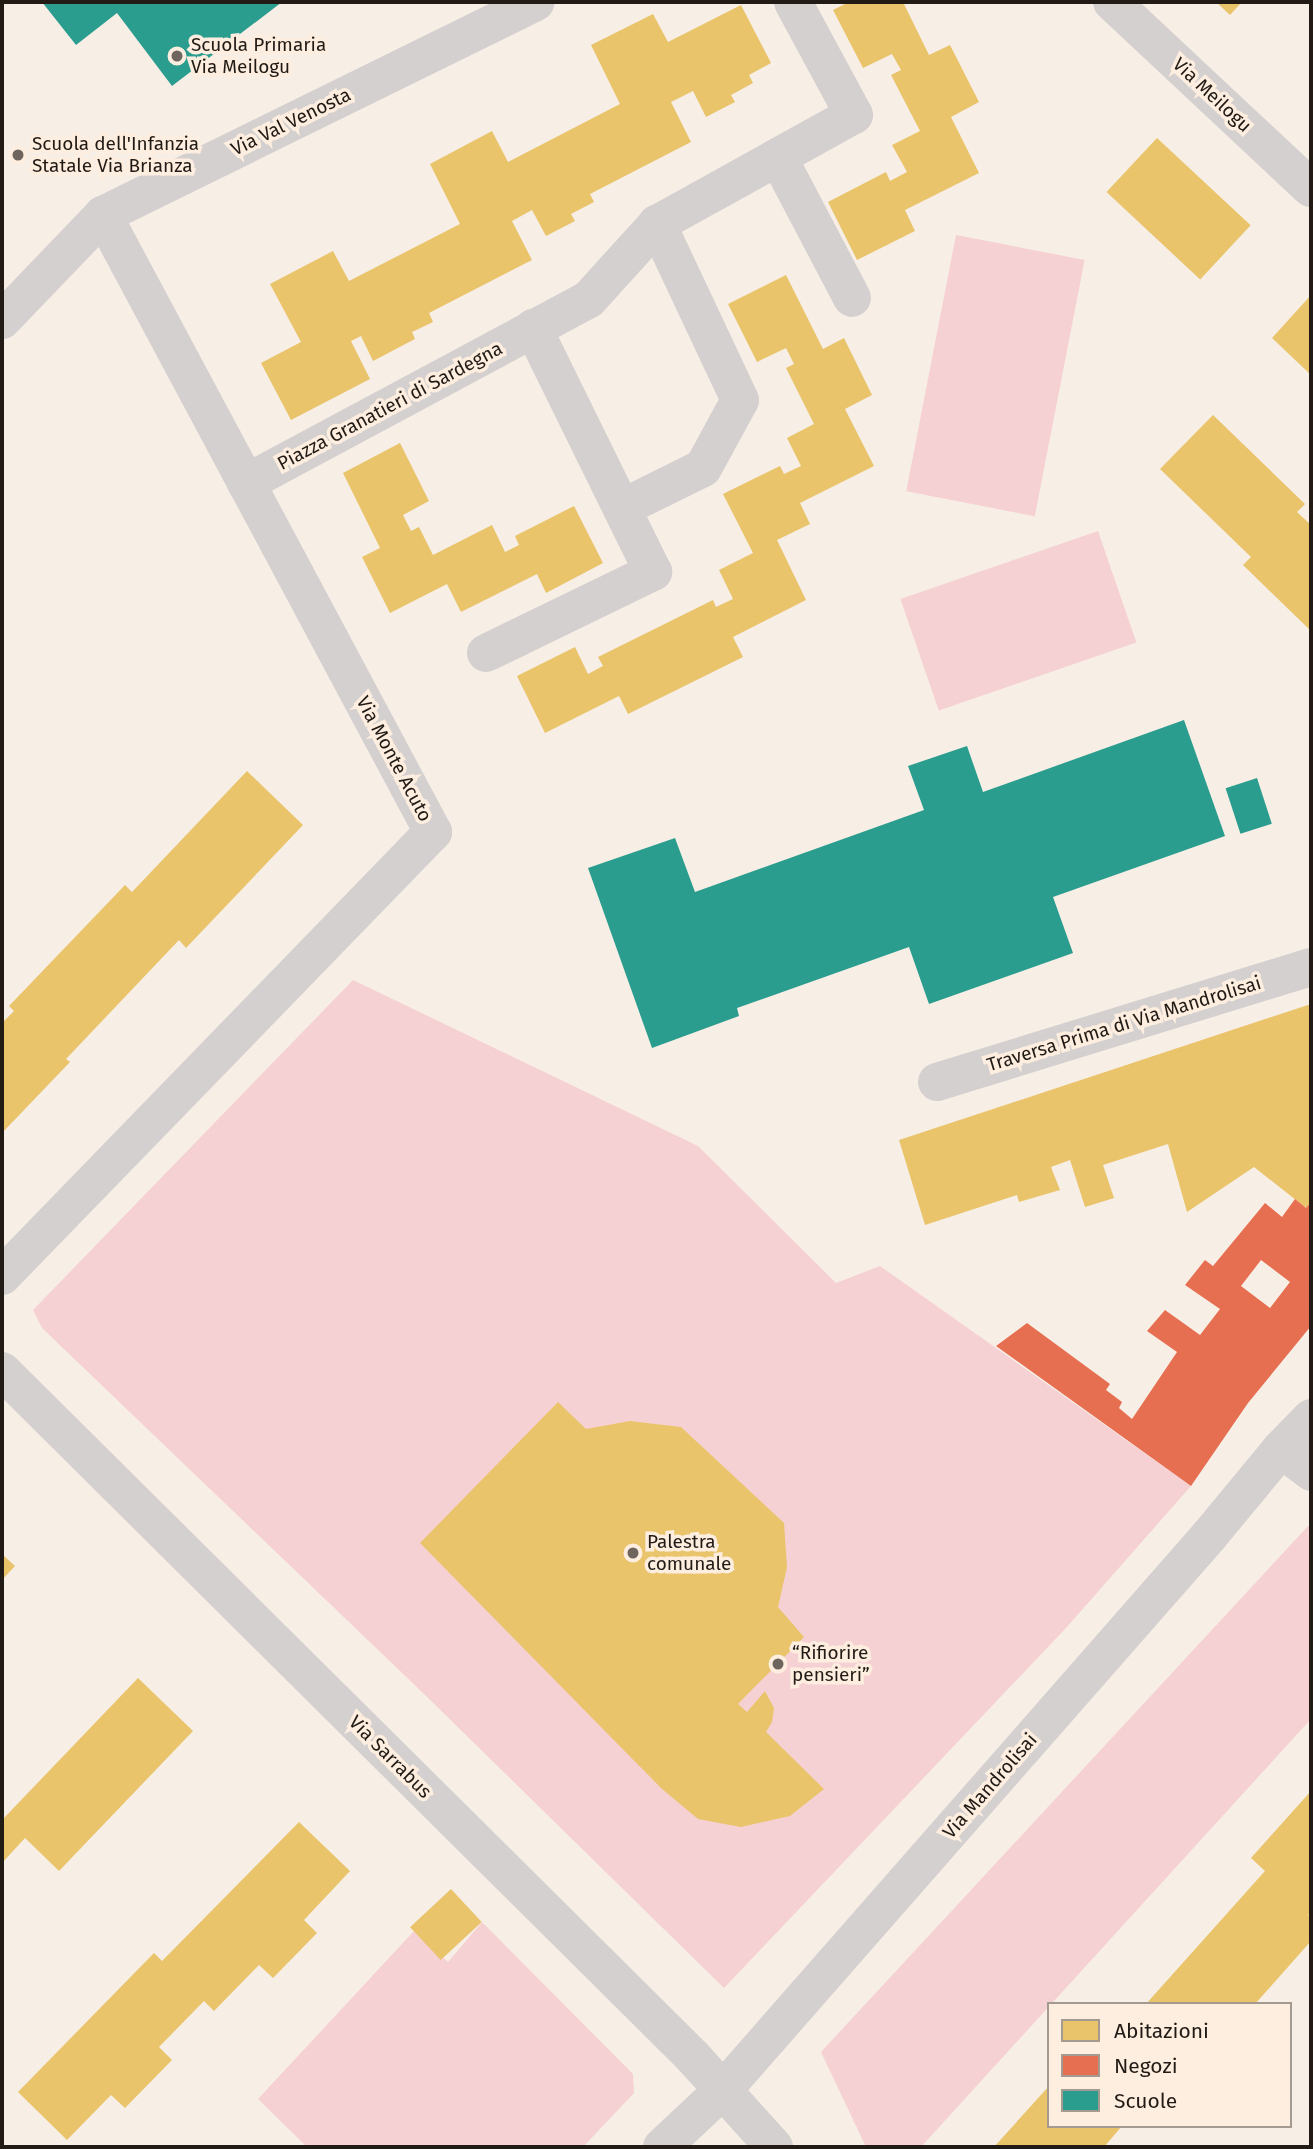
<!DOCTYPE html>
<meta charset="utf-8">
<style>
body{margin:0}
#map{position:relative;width:1313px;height:2149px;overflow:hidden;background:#f7eee6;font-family:"Fira Sans",sans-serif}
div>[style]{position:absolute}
.green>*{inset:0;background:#f6d1d3;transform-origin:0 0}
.homes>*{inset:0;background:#e9c46a;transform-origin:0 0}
.shops>*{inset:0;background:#e76f51}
.schools>*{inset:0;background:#2a9d8f;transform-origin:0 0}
.minor>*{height:38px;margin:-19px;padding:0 19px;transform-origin:19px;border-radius:19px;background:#d4d0cf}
.dots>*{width:19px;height:19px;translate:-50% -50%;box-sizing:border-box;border:4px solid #fdeee0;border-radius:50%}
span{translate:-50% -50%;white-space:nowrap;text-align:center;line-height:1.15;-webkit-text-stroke:7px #fdeee0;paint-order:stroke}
.poi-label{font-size:19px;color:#221b15}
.left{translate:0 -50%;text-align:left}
.street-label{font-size:19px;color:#221b15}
.frame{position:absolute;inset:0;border:4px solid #221b15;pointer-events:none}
.legend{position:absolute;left:1047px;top:2002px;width:245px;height:126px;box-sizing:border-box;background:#fdeee0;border:2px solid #a59a8f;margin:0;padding:9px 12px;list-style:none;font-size:21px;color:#221b15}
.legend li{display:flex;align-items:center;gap:14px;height:35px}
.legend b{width:35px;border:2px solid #a59a8f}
</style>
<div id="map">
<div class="green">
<div style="left:956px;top:235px;width:131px;height:261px;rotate:11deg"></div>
<div style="left:1098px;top:531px;width:118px;height:209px;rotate:71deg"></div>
<div style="clip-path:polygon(353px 980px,698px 1146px,836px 1283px,880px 1266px,1191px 1486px,1066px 1628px,724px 1988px,423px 1693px,42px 1328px,33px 1310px)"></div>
<div style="clip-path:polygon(1308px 1526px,1311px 1529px,1311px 1719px,921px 2147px,866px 2147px,821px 2052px)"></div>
<div style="clip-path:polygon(482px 1922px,633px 2074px,634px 2093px,583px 2147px,307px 2147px,258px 2099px,414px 1931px,448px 1962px)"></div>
</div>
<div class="homes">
<div style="clip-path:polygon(849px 2px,903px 2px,929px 55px,950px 45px,979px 102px,951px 117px,979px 173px,905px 210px,915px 231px,857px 260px,828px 202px,886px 172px,890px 181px,907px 172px,892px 145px,920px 131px,891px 75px,901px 70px,892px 54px,863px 68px,833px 10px)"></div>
<div style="clip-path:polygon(1216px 2px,1242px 2px,1230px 15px)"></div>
<div style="clip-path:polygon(741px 5px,771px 63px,749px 75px,753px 83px,731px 95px,735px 102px,706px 117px,693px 91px,671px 102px,691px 142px,590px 194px,594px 202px,571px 214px,575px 221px,546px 236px,532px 210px,512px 221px,532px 260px,429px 313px,433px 322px,412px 332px,415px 339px,373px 361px,361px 336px,351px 341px,370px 379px,291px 420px,261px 363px,301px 342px,270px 284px,333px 251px,349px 281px,460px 224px,430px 164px,492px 131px,508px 162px,620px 104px,591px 45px,653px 14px,668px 42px)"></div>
<div style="left:1157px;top:138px;width:128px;height:74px;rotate:43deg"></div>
<div style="clip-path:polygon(786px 275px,823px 349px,844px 338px,872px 395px,845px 409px,874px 466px,800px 503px,810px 524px,777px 540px,806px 600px,733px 637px,743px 657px,628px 714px,619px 696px,545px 733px,517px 676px,575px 647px,588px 674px,603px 666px,598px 657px,713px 600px,716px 607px,733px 599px,719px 570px,753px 553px,723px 494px,780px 466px,784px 474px,801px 466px,787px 438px,814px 424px,786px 368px,794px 364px,786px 348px,757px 362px,728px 304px)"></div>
<div style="clip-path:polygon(1311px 295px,1311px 375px,1272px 338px)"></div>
<div style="clip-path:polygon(1213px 415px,1305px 504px,1297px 512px,1311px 525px,1311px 631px,1243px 565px,1251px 557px,1160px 469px)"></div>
<div style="clip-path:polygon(400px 443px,429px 501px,403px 515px,411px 531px,419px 527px,433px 555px,492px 525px,505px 552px,519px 545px,515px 536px,574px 506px,603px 563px,546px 593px,537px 574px,461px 612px,447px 584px,390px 613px,362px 557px,380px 548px,343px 473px)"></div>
<div style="clip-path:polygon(247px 771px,303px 825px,186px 948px,179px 940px,66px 1059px,70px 1062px,2px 1133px,2px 1023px,14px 1011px,9px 1006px,125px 885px,132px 892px)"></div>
<div style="clip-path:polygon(1311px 1004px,1311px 1202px,1306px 1208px,1254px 1167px,1187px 1212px,1168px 1144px,1103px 1165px,1114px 1198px,1085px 1207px,1070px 1160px,1051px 1167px,1060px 1190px,1019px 1202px,1017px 1195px,925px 1225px,899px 1140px)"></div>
<div style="clip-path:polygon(558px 1402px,586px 1429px,630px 1421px,681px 1427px,784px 1523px,787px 1567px,778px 1607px,804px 1637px,738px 1704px,747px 1712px,765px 1691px,774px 1708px,772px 1722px,766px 1732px,824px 1789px,790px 1816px,741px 1827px,698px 1819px,661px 1788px,420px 1543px)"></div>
<div style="clip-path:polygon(2px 1554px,15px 1566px,2px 1580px)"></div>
<div style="clip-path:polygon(138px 1678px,193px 1731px,59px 1871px,25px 1838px,2px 1863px,2px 1816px,4px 1818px)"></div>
<div style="clip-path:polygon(1311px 1791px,1311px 1912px,1308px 1915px,1311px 1917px,1311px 1941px,1255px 2004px,1146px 2004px,1265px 1871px,1251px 1858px)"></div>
<div style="clip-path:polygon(299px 1822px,350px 1871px,304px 1920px,317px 1933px,273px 1978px,259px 1965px,214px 2011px,204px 2001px,159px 2047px,172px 2060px,125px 2108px,111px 2095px,67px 2140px,18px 2092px,154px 1953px,162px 1961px)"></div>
<div style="left:451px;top:1889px;width:45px;height:56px;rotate:47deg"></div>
<div style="clip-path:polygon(1049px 2086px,1049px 2126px,1122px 2126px,1104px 2147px,994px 2147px)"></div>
</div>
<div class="shops">
<div style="clip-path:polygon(evenodd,1295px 1199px,1306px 1208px,1311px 1202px,1311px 1326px,1248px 1403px,1191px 1486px,996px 1346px,1027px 1323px,1110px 1384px,1106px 1390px,1122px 1402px,1119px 1408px,1132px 1419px,1177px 1352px,1147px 1331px,1165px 1310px,1200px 1335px,1220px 1309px,1185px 1285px,1205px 1260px,1213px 1266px,1265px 1203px,1282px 1217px,1295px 1199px,1261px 1260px,1290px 1282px,1270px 1308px,1241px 1286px,1261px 1260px)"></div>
</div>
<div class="schools">
<div style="clip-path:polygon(42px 2px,282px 2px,172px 86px,117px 13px,76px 45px)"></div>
<div style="clip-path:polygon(1184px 720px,1225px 836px,1053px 897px,1073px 953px,929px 1004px,909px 947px,737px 1008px,739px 1016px,652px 1048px,588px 868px,675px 838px,695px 892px,924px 810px,908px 766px,967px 746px,983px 792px)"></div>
<div style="left:1257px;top:778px;width:48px;height:33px;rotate:72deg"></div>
</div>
<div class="minor">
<div style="left:1112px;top:2px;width:272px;rotate:43.1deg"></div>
<div style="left:778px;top:157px;width:159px;rotate:62.3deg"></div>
<div style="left:2px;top:320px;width:146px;rotate:-46.1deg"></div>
<div style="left:103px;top:215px;width:482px;rotate:-26.2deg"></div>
<div style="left:246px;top:483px;width:389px;rotate:-28.2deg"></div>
<div style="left:589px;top:299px;width:101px;rotate:-47.8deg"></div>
<div style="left:657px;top:224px;width:225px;rotate:-29deg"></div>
<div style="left:854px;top:115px;width:128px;rotate:-118.4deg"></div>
<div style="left:622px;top:508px;width:90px;rotate:-26.3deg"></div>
<div style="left:703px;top:468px;width:77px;rotate:-61.4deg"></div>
<div style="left:740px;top:400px;width:195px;rotate:-115.2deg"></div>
<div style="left:486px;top:653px;width:186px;rotate:-25.9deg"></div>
<div style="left:653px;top:572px;width:272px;rotate:-116.2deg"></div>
<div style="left:937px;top:1082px;width:391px;rotate:-17.1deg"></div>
<div style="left:2px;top:1276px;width:619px;rotate:-45.85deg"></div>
<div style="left:433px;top:832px;width:700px;rotate:-118.14deg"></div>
<div style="left:2px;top:1371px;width:974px;rotate:44.79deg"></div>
<div style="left:693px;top:2057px;width:121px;rotate:48deg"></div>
<div style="left:1281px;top:1449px;width:38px;rotate:37deg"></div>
<div style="left:662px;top:2147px;width:85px;rotate:-43.1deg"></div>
<div style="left:724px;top:2089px;width:736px;rotate:-48.75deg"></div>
<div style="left:1209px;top:1536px;width:113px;rotate:-50.4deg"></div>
<div style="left:1281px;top:1449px;width:43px;rotate:-45.9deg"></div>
</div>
<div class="dots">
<div style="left:177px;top:56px;background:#6d655e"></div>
<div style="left:18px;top:155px;background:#6d655e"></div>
<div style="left:633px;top:1553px;background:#6d655e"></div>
<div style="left:778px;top:1664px;background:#6d655e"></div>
</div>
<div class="poi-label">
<span class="left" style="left:191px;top:56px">Scuola Primaria<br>Via Meilogu</span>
<span class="left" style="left:32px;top:155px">Scuola dell'Infanzia<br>Statale Via Brianza</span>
<span class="left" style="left:647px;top:1553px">Palestra<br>comunale</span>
<span class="left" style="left:792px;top:1664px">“Rifiorire<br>pensieri”</span>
</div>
<div class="street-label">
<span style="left:1212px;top:95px;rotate:43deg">Via Meilogu</span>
<span style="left:291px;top:122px;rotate:-26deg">Via Val Venosta</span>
<span style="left:390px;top:406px;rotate:-28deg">Piazza Granatieri di Sardegna</span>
<span style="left:394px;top:759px;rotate:62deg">Via Monte Acuto</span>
<span style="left:1124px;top:1024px;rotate:-17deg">Traversa Prima di Via Mandrolisai</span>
<span style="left:390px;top:1757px;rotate:45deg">Via Sarrabus</span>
<span style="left:990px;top:1786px;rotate:-49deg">Via Mandrolisai</span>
</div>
<div class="frame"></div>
<ul class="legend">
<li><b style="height:19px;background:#e9c46a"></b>Abitazioni</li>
<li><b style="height:19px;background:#e76f51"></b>Negozi</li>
<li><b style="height:19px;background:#2a9d8f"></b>Scuole</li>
</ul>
</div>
